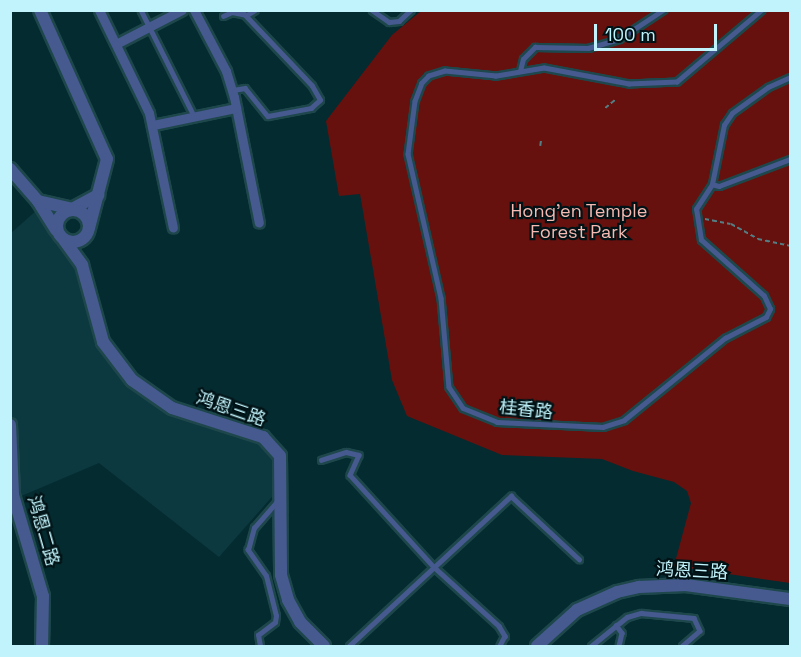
<!DOCTYPE html>
<meta charset="utf-8">
<style>
body{margin:0}
#map{position:relative;width:801px;height:657px;overflow:hidden;background:#042b30;font-family:"Space Grotesk","Noto Sans SC",sans-serif}
div>[style]{position:absolute}
.built>*{inset:0;background:#0c393f}
.green>*{inset:0;background:#67110e}
.path>*{height:1.5px;margin-top:-0.75px;transform-origin:0;background:repeating-linear-gradient(90deg,#527e84 0 4.5px,transparent 0 7.5px)}
.roads{filter:drop-shadow(2px 0 #1e474c) drop-shadow(-2px 0 #1e474c) drop-shadow(0 2px #1e474c) drop-shadow(0 -2px #1e474c)}
.service>*{height:4.5px;margin:-2.25px;padding:0 2.25px;transform-origin:2.25px;border-radius:2.25px;background:#465a90}
.minor>*{height:9px;margin:-4.5px;padding:0 4.5px;transform-origin:4.5px;border-radius:4.5px;background:#465a90}
.tertiary>*{height:12px;margin:-6px;padding:0 6px;transform-origin:6px;border-radius:6px;background:#465a90}
.tertiary>.ring{margin:-6px;padding:0;box-sizing:content-box;background:none;border:12px solid #465a90;border-radius:50%}
span{translate:-50% -50%;white-space:nowrap;text-align:center;line-height:1.15;-webkit-text-stroke:4.5px #001215;paint-order:stroke}
.park-label{font-size:18px;color:#f6bab2}
.street-label{font-size:18px;color:#c0f3fb}
.frame{position:absolute;inset:0;border:12px solid #c0f3fb;pointer-events:none}
.scale{position:absolute;left:594px;top:24px;width:123px;height:27px;box-sizing:border-box;border:3px solid #c0f3fb;border-top:0;padding-left:8px;font-size:18px;line-height:21px;white-space:nowrap;color:#c0f3fb;-webkit-text-stroke:4px #001215;paint-order:stroke}
</style>
<div id="map">
<div class="built">
<div style="clip-path:polygon(37px 210px,78px 266px,99px 344px,129px 383px,172px 412px,260px 441px,276px 458px,278px 490px,219px 557px,99px 463px,19px 497px,18px 433px,10px 412px,10px 234px)"></div>
</div>
<div class="green">
<div style="clip-path:polygon(421px 11px,790px 11px,790px 583px,674px 566px,691px 503px,687px 491px,674px 482px,633px 471px,602px 459px,502px 455px,407px 416px,392px 380px,360px 194px,339px 196px,326px 121px,392px 35px)"></div>
</div>
<div class="path">
<div style="left:605px;top:108px;width:13px;rotate:-39deg"></div>
<div style="left:540px;top:146px;width:7px;rotate:-82deg"></div>
<div style="left:705px;top:219px;width:26px;rotate:11deg"></div>
<div style="left:731px;top:224px;width:31px;rotate:29deg"></div>
<div style="left:758px;top:239px;width:33px;rotate:12deg"></div>
</div>
<div class="roads">
<div class="service">
<div style="left:141px;top:10px;width:119px;rotate:63.4deg"></div>
<div style="left:372px;top:10px;width:21px;rotate:35deg"></div>
<div style="left:389px;top:22px;width:10px;rotate:-6deg"></div>
<div style="left:399px;top:21px;width:16px;rotate:-43deg"></div>
<div style="left:762px;top:10px;width:111px;rotate:139.7deg"></div>
<div style="left:677px;top:82px;width:48px;rotate:177.6deg"></div>
<div style="left:629px;top:84px;width:86px;rotate:-169.3deg"></div>
<div style="left:544px;top:68px;width:49px;rotate:170.5deg"></div>
<div style="left:496px;top:76px;width:51px;rotate:-174.4deg"></div>
<div style="left:445px;top:71px;width:17px;rotate:163deg"></div>
<div style="left:429px;top:76px;width:10px;rotate:135deg"></div>
<div style="left:422px;top:83px;width:19px;rotate:111deg"></div>
<div style="left:415px;top:101px;width:53px;rotate:97.5deg"></div>
<div style="left:408px;top:154px;width:148px;rotate:77.1deg"></div>
<div style="left:441px;top:298px;width:89px;rotate:84.9deg"></div>
<div style="left:449px;top:387px;width:25px;rotate:56deg"></div>
<div style="left:463px;top:408px;width:37px;rotate:22deg"></div>
<div style="left:497px;top:422px;width:106px;rotate:2.7deg"></div>
<div style="left:603px;top:427px;width:22px;rotate:-18deg"></div>
<div style="left:624px;top:420px;width:130px;rotate:-39.1deg"></div>
<div style="left:725px;top:338px;width:46px;rotate:-27.1deg"></div>
<div style="left:766px;top:317px;width:9px;rotate:-63deg"></div>
<div style="left:770px;top:309px;width:14px;rotate:-115deg"></div>
<div style="left:764px;top:296px;width:84px;rotate:-138.4deg"></div>
<div style="left:701px;top:240px;width:31px;rotate:-99deg"></div>
<div style="left:696px;top:209px;width:30px;rotate:-57deg"></div>
<div style="left:712px;top:184px;width:60px;rotate:-78.5deg"></div>
<div style="left:724px;top:125px;width:14px;rotate:-56deg"></div>
<div style="left:732px;top:113px;width:44px;rotate:-35.8deg"></div>
<div style="left:768px;top:87px;width:24px;rotate:-24deg"></div>
<div style="left:223px;top:16px;width:10px;rotate:-24deg"></div>
<div style="left:232px;top:12px;width:15px;rotate:11deg"></div>
<div style="left:247px;top:15px;width:9px;rotate:-32deg"></div>
<div style="left:520px;top:71px;width:12px;rotate:-76deg"></div>
<div style="left:523px;top:59px;width:17px;rotate:-45deg"></div>
<div style="left:535px;top:47px;width:53px;rotate:1.1deg"></div>
<div style="left:588px;top:48px;width:32px;rotate:-16deg"></div>
<div style="left:619px;top:39px;width:53px;rotate:-33.4deg"></div>
<div style="left:233px;top:90px;width:12px;rotate:-9deg"></div>
<div style="left:245px;top:88px;width:36px;rotate:51deg"></div>
<div style="left:268px;top:116px;width:44px;rotate:-10.5deg"></div>
<div style="left:311px;top:108px;width:12px;rotate:-42deg"></div>
<div style="left:320px;top:100px;width:16px;rotate:-120deg"></div>
<div style="left:312px;top:86px;width:105px;rotate:-133.5deg"></div>
<div style="left:712px;top:184px;width:7px;rotate:16deg"></div>
<div style="left:719px;top:186px;width:76px;rotate:-20.8deg"></div>
<div style="left:321px;top:460px;width:26px;rotate:-18deg"></div>
<div style="left:346px;top:452px;width:13px;rotate:13deg"></div>
<div style="left:359px;top:455px;width:22px;rotate:114deg"></div>
<div style="left:350px;top:475px;width:125px;rotate:47.6deg"></div>
<div style="left:434px;top:567px;width:88px;rotate:42.2deg"></div>
<div style="left:499px;top:626px;width:12px;rotate:59deg"></div>
<div style="left:505px;top:636px;width:11px;rotate:117deg"></div>
<div style="left:616px;top:625px;width:10px;rotate:53deg"></div>
<div style="left:622px;top:633px;width:13px;rotate:103deg"></div>
<div style="left:260px;top:646px;width:11px;rotate:-100deg"></div>
<div style="left:258px;top:635px;width:21px;rotate:-37deg"></div>
<div style="left:275px;top:622px;width:6px;rotate:-81deg"></div>
<div style="left:276px;top:616px;width:41px;rotate:-104deg"></div>
<div style="left:266px;top:576px;width:32px;rotate:-125deg"></div>
<div style="left:248px;top:550px;width:23px;rotate:-75deg"></div>
<div style="left:254px;top:528px;width:37px;rotate:-49deg"></div>
<div style="left:349px;top:646px;width:221px;rotate:-42.8deg"></div>
<div style="left:511px;top:496px;width:93px;rotate:42.8deg"></div>
<div style="left:591px;top:646px;width:46px;rotate:-38.9deg"></div>
<div style="left:627px;top:617px;width:15px;rotate:-16deg"></div>
<div style="left:641px;top:613px;width:53px;rotate:5.4deg"></div>
<div style="left:694px;top:618px;width:14px;rotate:65deg"></div>
<div style="left:700px;top:631px;width:23px;rotate:139deg"></div>
</div>
<div class="minor">
<div style="left:99px;top:10px;width:114px;rotate:64.1deg"></div>
<div style="left:149px;top:113px;width:117px;rotate:78.2deg"></div>
<div style="left:194px;top:10px;width:69px;rotate:62.3deg"></div>
<div style="left:226px;top:71px;width:27px;rotate:73deg"></div>
<div style="left:234px;top:97px;width:128px;rotate:78.8deg"></div>
<div style="left:116px;top:44px;width:74px;rotate:-27.3deg"></div>
<div style="left:153px;top:125px;width:85px;rotate:-11.6deg"></div>
</div>
<div class="tertiary">
<div style="left:40px;top:10px;width:163px;rotate:65.8deg"></div>
<div style="left:107px;top:159px;width:71px;rotate:104.6deg"></div>
<div style="left:10px;top:169px;width:43px;rotate:48.8deg"></div>
<div style="left:38px;top:201px;width:34px;rotate:58deg"></div>
<div style="left:38px;top:201px;width:35px;rotate:13deg"></div>
<div style="left:72px;top:209px;width:30px;rotate:-28deg"></div>
<div class="ring" style="left:57px;top:210px;width:20px;height:20px"></div>
<div style="left:64px;top:240px;width:31px;rotate:54deg"></div>
<div style="left:82px;top:265px;width:80px;rotate:74.7deg"></div>
<div style="left:103px;top:342px;width:48px;rotate:52.7deg"></div>
<div style="left:132px;top:380px;width:49px;rotate:35deg"></div>
<div style="left:172px;top:408px;width:96px;rotate:17.7deg"></div>
<div style="left:263px;top:437px;width:25px;rotate:48deg"></div>
<div style="left:280px;top:456px;width:119px;rotate:89.5deg"></div>
<div style="left:281px;top:575px;width:26px;rotate:74deg"></div>
<div style="left:288px;top:600px;width:25px;rotate:61deg"></div>
<div style="left:300px;top:622px;width:34px;rotate:45deg"></div>
<div style="left:10px;top:425px;width:70px;rotate:87.5deg"></div>
<div style="left:13px;top:495px;width:105px;rotate:73.5deg"></div>
<div style="left:43px;top:596px;width:50px;rotate:91.1deg"></div>
<div style="left:537px;top:646px;width:54px;rotate:-42deg"></div>
<div style="left:577px;top:610px;width:44px;rotate:-24.2deg"></div>
<div style="left:617px;top:592px;width:23px;rotate:-13deg"></div>
<div style="left:639px;top:587px;width:47px;rotate:-2.4deg"></div>
<div style="left:686px;top:585px;width:105px;rotate:7.7deg"></div>
</div>
</div>
<div class="park-label">
<span style="left:579px;top:222px">Hong'en Temple<br>Forest Park</span>
</div>
<div class="street-label">
<span style="left:231px;top:409px;rotate:19deg">鸿恩三路</span>
<span style="left:526px;top:410px;rotate:6deg">桂香路</span>
<span style="left:43px;top:531px;rotate:74deg">鸿恩二路</span>
<span style="left:692px;top:571px;rotate:3deg">鸿恩三路</span>
</div>
<div class="frame"></div>
<div class="scale">100 m</div>
</div>
